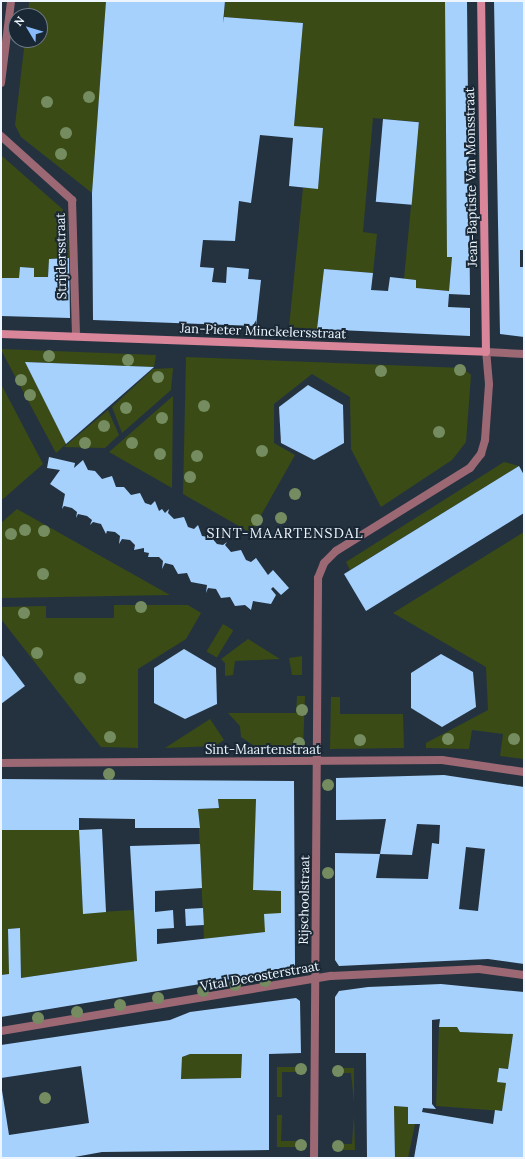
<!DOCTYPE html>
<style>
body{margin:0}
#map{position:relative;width:525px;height:1159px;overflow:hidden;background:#243240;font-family:Lora,serif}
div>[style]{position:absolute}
.green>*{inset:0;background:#3a4b15;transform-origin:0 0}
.building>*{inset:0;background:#a6d1fc;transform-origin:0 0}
.street>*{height:8px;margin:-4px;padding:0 4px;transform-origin:4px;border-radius:4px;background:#9c6874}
.secondary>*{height:8px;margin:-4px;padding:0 4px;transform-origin:4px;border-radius:4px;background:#d9859a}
.trees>*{width:12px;height:12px;margin:-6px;border-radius:50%;background:#748c5f}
span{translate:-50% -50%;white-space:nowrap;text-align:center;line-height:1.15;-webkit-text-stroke:4px #1a2835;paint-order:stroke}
.street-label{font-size:13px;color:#edf6ff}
.neighbourhood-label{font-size:14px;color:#edf6ff;letter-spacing:1px}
.frame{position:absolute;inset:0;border:2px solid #edf6ff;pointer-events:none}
.north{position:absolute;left:8px;top:8px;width:40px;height:40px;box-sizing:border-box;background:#1a2835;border:1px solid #6e7a86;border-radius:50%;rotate:308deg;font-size:11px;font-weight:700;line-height:16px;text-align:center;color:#edf6ff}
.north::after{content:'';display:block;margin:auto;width:14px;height:18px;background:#88bafc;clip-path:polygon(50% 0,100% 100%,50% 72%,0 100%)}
</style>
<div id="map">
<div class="green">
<div style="clip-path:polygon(29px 1px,106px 1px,92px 193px,21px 137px,15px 125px,25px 40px,40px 40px,40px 16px,28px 16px)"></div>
<div style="clip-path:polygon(225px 1px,445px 1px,447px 257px,452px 257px,449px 291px,416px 288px,416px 280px,404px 279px,419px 122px,373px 118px,363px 232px,377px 234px,373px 273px,324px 269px,317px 329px,289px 327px,303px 188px,318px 188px,323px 128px,294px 126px,303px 23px,224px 17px)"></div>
<div style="clip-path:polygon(2px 156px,67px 213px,69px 258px,49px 259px,48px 277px,34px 277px,34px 268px,20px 267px,19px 278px,1px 278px)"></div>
<div style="clip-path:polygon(1px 350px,1px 349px,156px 355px,154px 367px,25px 362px,66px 444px,56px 453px)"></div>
<div style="clip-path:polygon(186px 357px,463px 368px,471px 375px,466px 442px,452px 460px,381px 507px,351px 449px,350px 397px,312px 374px,274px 404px,274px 443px,295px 455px,251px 533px,183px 494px)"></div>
<div style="clip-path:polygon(173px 368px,171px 390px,122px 433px,112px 407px,153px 369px)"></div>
<div style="clip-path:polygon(1px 384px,43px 464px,3px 499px,1px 498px)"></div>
<div style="clip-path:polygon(173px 396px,172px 488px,109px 452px)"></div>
<div style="clip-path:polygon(108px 410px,119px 435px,105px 448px,64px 447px)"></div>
<div style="clip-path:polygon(504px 462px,519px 466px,350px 570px,346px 562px)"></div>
<div style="clip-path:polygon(17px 509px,40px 522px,170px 595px,1px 598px,1px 523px)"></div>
<div style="clip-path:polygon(524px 532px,524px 759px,500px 756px,503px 734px,472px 730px,469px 749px,426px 748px,426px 743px,488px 710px,486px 667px,393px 613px)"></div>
<div style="clip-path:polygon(114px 605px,188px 605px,201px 613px,186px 639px,138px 669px,138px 748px,101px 747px,1px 619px,1px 607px,46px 606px,46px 618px,114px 618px)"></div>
<div style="left:223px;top:624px;width:12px;height:32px;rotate:31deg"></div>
<div style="clip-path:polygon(248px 639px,280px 659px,235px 661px,233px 675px,225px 676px,225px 663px,221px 659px)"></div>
<div style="clip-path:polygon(302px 656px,302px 675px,292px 675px,289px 658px)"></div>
<div style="clip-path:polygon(297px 696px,305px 696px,303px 750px,253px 745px,241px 737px,240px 726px,228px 713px,296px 713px)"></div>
<div style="clip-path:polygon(331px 697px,340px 697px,340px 714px,403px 714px,404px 748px,330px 749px)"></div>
<div style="clip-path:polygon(210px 719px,224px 740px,215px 746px,165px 748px)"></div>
<div style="clip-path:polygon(218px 799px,256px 799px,253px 890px,281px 891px,281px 913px,265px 932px,204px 939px,198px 809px,219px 808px)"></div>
<div style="clip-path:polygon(1px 830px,79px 830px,83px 913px,134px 910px,137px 961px,21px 978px,19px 928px,8px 929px,9px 974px,1px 975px)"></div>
<div style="clip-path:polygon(439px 1027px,457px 1027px,460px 1032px,513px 1034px,508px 1069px,499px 1068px,497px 1081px,506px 1083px,502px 1111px,436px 1106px)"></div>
<div style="clip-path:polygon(190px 1054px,242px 1054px,241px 1078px,181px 1079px,182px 1057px)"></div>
<div style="clip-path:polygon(277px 1067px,298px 1067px,298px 1072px,282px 1072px,282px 1097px,277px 1097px)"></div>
<div style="clip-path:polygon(340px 1068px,354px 1068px,354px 1102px,351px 1073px,340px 1073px)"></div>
<div style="clip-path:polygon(394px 1106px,408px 1107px,408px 1124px,415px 1124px,408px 1158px,395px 1158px)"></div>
<div style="clip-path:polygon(277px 1115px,282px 1115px,281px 1141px,298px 1141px,298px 1147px,277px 1147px)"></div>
<div style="clip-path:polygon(354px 1115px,355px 1150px,340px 1150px,340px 1144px,352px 1144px)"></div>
</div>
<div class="building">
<div style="clip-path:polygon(106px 1px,225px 1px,223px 23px,224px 17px,303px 23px,294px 126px,323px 128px,318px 189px,289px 186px,293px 138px,260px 135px,251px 203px,239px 201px,235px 241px,203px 240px,200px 267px,214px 268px,212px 282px,226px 283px,227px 267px,249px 269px,248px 279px,261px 280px,256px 326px,93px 320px,92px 193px)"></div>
<div style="clip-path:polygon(445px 1px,467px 1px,470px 295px,449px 294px,448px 307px,470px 308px,470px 336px,317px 329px,324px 269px,373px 273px,371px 290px,388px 291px,390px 277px,416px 280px,416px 288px,449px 291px,452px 257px,447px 257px)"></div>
<div style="clip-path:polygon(494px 1px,524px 1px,524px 250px,520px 250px,520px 267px,524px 267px,524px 337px,500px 334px)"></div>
<div style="left:383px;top:119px;width:36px;height:83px;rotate:5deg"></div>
<div style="clip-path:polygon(69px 258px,70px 318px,1px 316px,1px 278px,19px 278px,20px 267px,34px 268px,34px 277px,48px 277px,49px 259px)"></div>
<div style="clip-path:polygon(25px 362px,154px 367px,66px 444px)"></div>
<div style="clip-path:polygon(308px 385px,343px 405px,344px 443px,314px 460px,281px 443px,279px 407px)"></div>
<div style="clip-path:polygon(49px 457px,75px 463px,74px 468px,83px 460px,88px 470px,95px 471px,102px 479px,112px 476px,116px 487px,124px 487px,131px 495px,140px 493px,145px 503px,151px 505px,155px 501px,159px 511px,162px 509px,165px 513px,169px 509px,168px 513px,174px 519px,184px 517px,188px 527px,194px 529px,198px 525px,202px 536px,208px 537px,213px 533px,211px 537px,217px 544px,223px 545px,227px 542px,225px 545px,231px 552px,241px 550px,246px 560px,251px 562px,256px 558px,268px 575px,273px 570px,289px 588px,281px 595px,273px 587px,271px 589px,276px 595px,271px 604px,253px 601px,251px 610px,245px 605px,235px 606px,230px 597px,221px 598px,216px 589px,208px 588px,206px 593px,207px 585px,191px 582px,187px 573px,178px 574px,173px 565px,165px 563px,162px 569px,163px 561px,159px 557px,148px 557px,149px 553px,144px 552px,144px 548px,134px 550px,135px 545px,130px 540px,122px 539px,119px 544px,120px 536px,115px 532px,107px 531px,106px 534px,101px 524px,93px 522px,90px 525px,92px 520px,87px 516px,78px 514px,76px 518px,77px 512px,72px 508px,64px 506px,62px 509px,65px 494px,50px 484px,60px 470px,47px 468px)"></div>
<div style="clip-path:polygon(519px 466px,524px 475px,524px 513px,366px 611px,344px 574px)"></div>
<div style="clip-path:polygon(184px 649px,216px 668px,217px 704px,185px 719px,154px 703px,154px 668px)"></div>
<div style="clip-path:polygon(1px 654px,25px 686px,1px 704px)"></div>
<div style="clip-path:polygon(441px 654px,473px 672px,476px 707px,442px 727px,411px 708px,411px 673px)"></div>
<div style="clip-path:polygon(evenodd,444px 775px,524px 787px,524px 964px,488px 959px,339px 966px,335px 960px,335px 853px,380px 854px,376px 878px,428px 879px,432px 843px,439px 844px,440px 825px,417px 824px,412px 855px,380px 854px,386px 819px,336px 820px,336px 778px,444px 775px,466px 847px,485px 849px,478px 911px,459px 909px,466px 847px)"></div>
<div style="clip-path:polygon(1px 779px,294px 781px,295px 965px,291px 969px,1px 1017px,1px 975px,9px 974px,8px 929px,20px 928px,21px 978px,137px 961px,130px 846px,200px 844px,202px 888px,155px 891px,155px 912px,173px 910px,174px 928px,157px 929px,157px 944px,265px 932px,264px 914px,281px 913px,281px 891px,253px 890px,256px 799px,218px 799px,219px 808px,198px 809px,200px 828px,135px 828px,135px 819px,79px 818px,79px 830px,102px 829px,106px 912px,83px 914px,79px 830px,1px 830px)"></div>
<div style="left:203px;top:908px;width:17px;height:18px;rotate:87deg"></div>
<div style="clip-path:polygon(evenodd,441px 984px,524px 992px,524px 1158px,414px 1158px,420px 1124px,408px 1124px,408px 1107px,394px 1106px,395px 1158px,367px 1158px,366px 1053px,335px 1053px,335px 997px,339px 991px,368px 987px,441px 984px,440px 1019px,439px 1027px,457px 1027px,460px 1032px,513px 1034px,508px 1069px,499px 1068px,497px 1082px,506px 1083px,502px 1111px,495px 1110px,493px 1124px,422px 1112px,423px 1108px,436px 1109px,432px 1104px,432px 1020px,440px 1019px)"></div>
<div style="clip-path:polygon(evenodd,296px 998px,300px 1001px,301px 1053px,269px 1054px,269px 1150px,102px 1152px,69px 1158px,1px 1158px,1px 1084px,9px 1135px,89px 1123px,81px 1066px,1px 1078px,1px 1045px,170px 1020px,190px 1012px,296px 998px,190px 1054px,242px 1054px,241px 1078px,181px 1079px,182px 1057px,190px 1054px)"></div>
</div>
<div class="street">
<div style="left:1px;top:83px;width:83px;rotate:-83deg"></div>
<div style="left:1px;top:136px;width:96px;rotate:42deg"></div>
<div style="left:72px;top:200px;width:135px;rotate:88.3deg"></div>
<div style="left:1px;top:763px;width:441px;rotate:-0.4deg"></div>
<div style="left:442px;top:760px;width:83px;rotate:8.3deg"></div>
<div style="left:1px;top:1031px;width:335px;rotate:-9.5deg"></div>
<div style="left:331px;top:976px;width:148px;rotate:-2.7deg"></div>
<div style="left:479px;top:969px;width:45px;rotate:7.6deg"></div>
<div style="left:314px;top:1158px;width:580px;rotate:-89.6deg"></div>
<div style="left:318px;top:578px;width:16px;rotate:-68deg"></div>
<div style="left:324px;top:563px;width:17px;rotate:-45deg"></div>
<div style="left:336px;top:551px;width:158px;rotate:-31.8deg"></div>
<div style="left:470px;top:468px;width:18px;rotate:-52deg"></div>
<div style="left:481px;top:454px;width:15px;rotate:-74deg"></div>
<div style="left:485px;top:440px;width:56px;rotate:-85.9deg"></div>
<div style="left:489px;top:384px;width:32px;rotate:-95deg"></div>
<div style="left:486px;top:352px;width:38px;rotate:3deg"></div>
</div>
<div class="secondary">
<div style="left:1px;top:334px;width:485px;rotate:2.1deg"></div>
<div style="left:486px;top:352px;width:351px;rotate:-90.8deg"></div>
</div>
<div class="trees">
<div style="left:89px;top:97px"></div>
<div style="left:47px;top:102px"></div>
<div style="left:66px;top:133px"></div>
<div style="left:61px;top:154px"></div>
<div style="left:49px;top:356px"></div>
<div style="left:128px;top:360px"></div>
<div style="left:460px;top:370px"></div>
<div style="left:381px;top:371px"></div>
<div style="left:158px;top:377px"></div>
<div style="left:21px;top:380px"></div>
<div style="left:30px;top:395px"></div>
<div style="left:204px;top:406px"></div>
<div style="left:126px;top:408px"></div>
<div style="left:162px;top:418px"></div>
<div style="left:104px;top:426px"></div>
<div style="left:439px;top:432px"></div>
<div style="left:85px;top:443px"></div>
<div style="left:132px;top:443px"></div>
<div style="left:262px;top:451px"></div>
<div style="left:160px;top:454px"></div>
<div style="left:197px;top:456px"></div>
<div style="left:190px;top:477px"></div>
<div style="left:295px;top:494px"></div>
<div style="left:281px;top:518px"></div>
<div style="left:257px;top:520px"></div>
<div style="left:25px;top:530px"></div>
<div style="left:44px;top:531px"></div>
<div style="left:11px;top:534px"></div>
<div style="left:43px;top:574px"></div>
<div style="left:141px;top:607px"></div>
<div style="left:24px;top:613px"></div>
<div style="left:37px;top:653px"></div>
<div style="left:80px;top:678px"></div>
<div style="left:302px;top:710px"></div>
<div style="left:110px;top:737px"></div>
<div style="left:448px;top:739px"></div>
<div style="left:514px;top:739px"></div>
<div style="left:360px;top:740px"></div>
<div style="left:299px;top:743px"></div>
<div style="left:109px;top:774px"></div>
<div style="left:328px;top:785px"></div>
<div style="left:328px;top:873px"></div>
<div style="left:265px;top:981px"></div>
<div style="left:235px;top:985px"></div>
<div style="left:203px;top:991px"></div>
<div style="left:158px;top:998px"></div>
<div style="left:120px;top:1005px"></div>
<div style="left:77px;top:1012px"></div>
<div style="left:38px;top:1018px"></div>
<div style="left:301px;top:1069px"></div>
<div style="left:338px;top:1071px"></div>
<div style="left:45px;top:1098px"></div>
<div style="left:301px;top:1145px"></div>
<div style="left:338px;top:1146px"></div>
</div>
<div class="street-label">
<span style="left:472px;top:177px;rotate:-91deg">Jean-Baptiste Van Monsstraat</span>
<span style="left:62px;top:256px;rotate:-91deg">Strijdersstraat</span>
<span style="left:263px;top:332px;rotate:2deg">Jan-Pieter Minckelersstraat</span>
<span style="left:263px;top:750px">Sint-Maartenstraat</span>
<span style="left:305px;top:900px;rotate:-89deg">Rijschoolstraat</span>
<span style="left:260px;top:977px;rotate:-10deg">Vital Decosterstraat</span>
</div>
<div class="neighbourhood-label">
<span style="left:285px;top:533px">SINT-MAARTENSDAL</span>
</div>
<div class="frame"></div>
<div class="north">N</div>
</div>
